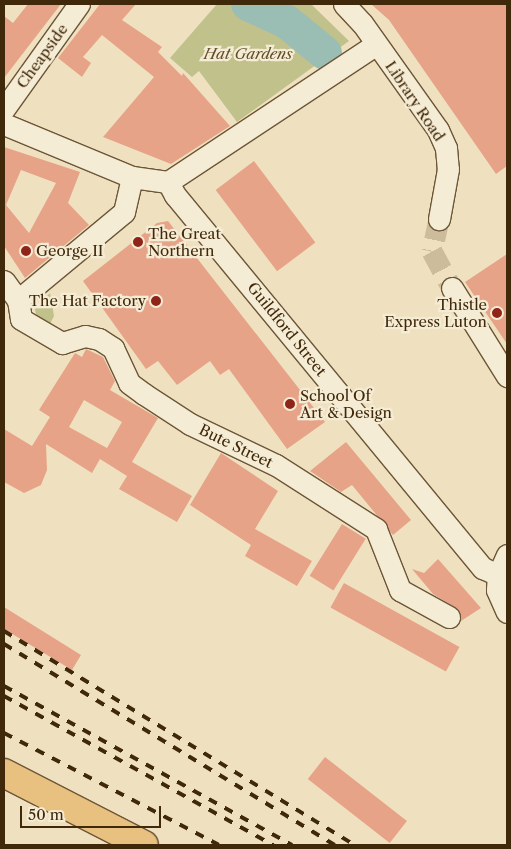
<!DOCTYPE html>
<style>
body{margin:0}
#map{position:relative;width:511px;height:849px;overflow:hidden;background:#efe1bf;font-family:"Libre Caslon Text",serif}
div>[style]{position:absolute}
.green>*{inset:0;background:#c1c18c}
.river>*{height:34px;margin:-17px;padding:0 17px;transform-origin:17px;border-radius:17px;background:#9abdb4}
.building>*{inset:0;background:#e7a388;transform-origin:0 0}
.street-tunnel>*{height:21px;margin-top:-10.5px;transform-origin:0;background:repeating-linear-gradient(90deg,#ccbc9b 0 21px,transparent 0 32px)}
.roads{filter:drop-shadow(1px 0 #6c5637) drop-shadow(-1px 0 #6c5637) drop-shadow(0 1px #6c5637) drop-shadow(0 -1px #6c5637)}
.street>*{height:21px;margin:-10.5px;padding:0 10.5px;transform-origin:10.5px;border-radius:10.5px;background:#f5ecd5}
.highway>*{height:28px;margin:-14px;padding:0 14px;transform-origin:14px;border-radius:14px;background:#e8c080}
.rail>*{height:4px;margin-top:-2px;transform-origin:0;background:repeating-linear-gradient(90deg,#40280a 0 9px,transparent 0 18px)}
.dots>*{width:14px;height:14px;translate:-50% -50%;box-sizing:border-box;border:2px solid #f5ecd5;border-radius:50%}
span{translate:-50% -50%;white-space:nowrap;text-align:center;line-height:1.15;-webkit-text-stroke:4.5px #f5ecd5;paint-order:stroke}
.park-label{font-size:15px;color:#604e2a;font-style:italic}
.street-label{font-size:15px;color:#40280a}
.poi-label{font-size:15px;color:#40280a}
.left{translate:0 -50%;text-align:left}
.right{translate:-100% -50%;text-align:right}
.frame{position:absolute;inset:0;border:5px solid #40280a;pointer-events:none}
.scale{position:absolute;left:20px;top:806px;width:141px;height:22px;box-sizing:border-box;border:2px solid #40280a;border-top:0;padding-left:6px;font-size:15px;line-height:18px;white-space:nowrap;color:#40280a;-webkit-text-stroke:4px #f5ecd5;paint-order:stroke}
</style>
<div id="map">
<div class="green">
<div style="clip-path:polygon(217px 4px,311px 4px,349px 41px,237px 122px,199px 71px,192px 77px,170px 58px)"></div>
<div style="clip-path:polygon(50px 293px,54px 316px,49px 326px,37px 321px,35px 309px)"></div>
</div>
<div class="river">
<div style="left:248px;top:4px;width:43px;rotate:24.8deg"></div>
<div style="left:287px;top:22px;width:49px;rotate:39.2deg"></div>
</div>
<div class="building">
<div style="clip-path:polygon(28px 4px,61px 4px,4px 78px,4px 16px,13px 23px)"></div>
<div style="clip-path:polygon(100px 4px,136px 4px,122px 20px,162px 47px,158px 52px,182px 76px,183px 73px,230px 126px,171px 164px,103px 137px,154px 77px,102px 35px,83px 57px,91px 63px,82px 77px,58px 58px)"></div>
<div style="clip-path:polygon(371px 4px,507px 4px,507px 166px,496px 174px,389px 20px)"></div>
<div style="clip-path:polygon(evenodd,4px 147px,80px 172px,68px 203px,89px 225px,25px 278px,4px 246px,4px 147px,21px 170px,56px 183px,29px 233px,6px 205px,21px 170px)"></div>
<div style="left:254px;top:161px;width:102px;height:48px;rotate:53deg"></div>
<div style="clip-path:polygon(168px 221px,325px 422px,287px 449px,229px 369px,220px 375px,210px 361px,177px 385px,158px 361px,146px 369px,83px 281px,157px 223px)"></div>
<div style="clip-path:polygon(507px 254px,507px 344px,465px 282px)"></div>
<div style="clip-path:polygon(evenodd,86px 349px,103px 357px,115px 381px,110px 390px,158px 418px,132px 462px,192px 496px,177px 522px,119px 489px,127px 476px,100px 459px,92px 473px,46px 444px,47px 470px,41px 485px,24px 493px,4px 482px,4px 429px,32px 446px,50px 417px,39px 410px,75px 353px,82px 357px,86px 349px,84px 400px,122px 422px,107px 448px,69px 427px,84px 400px)"></div>
<div style="clip-path:polygon(346px 442px,411px 520px,393px 535px,352px 485px,341px 492px,310px 471px)"></div>
<div style="clip-path:polygon(221px 453px,278px 491px,255px 529px,312px 561px,297px 586px,245px 556px,251px 545px,190px 505px)"></div>
<div style="left:342px;top:524px;width:28px;height:61px;rotate:32deg"></div>
<div style="clip-path:polygon(438px 559px,481px 608px,461px 621px,459px 610px,433px 594px,412px 569px,424px 573px)"></div>
<div style="left:344px;top:583px;width:132px;height:28px;rotate:29deg"></div>
<div style="clip-path:polygon(4px 607px,81px 655px,72px 670px,4px 629px)"></div>
<div style="left:325px;top:757px;width:104px;height:28px;rotate:38deg"></div>
</div>
<div class="street-tunnel">
<div style="left:439px;top:219px;width:33px;rotate:102deg"></div>
<div style="left:432px;top:251px;width:42px;rotate:61.6deg"></div>
</div>
<div class="roads">
<div class="street">
<div style="left:344px;top:4px;width:26px;rotate:47deg"></div>
<div style="left:362px;top:23px;width:131px;rotate:54.6deg"></div>
<div style="left:438px;top:130px;width:20px;rotate:66deg"></div>
<div style="left:446px;top:148px;width:21px;rotate:85deg"></div>
<div style="left:448px;top:169px;width:51px;rotate:100.2deg"></div>
<div style="left:4px;top:109px;width:129px;rotate:-54.5deg"></div>
<div style="left:4px;top:124px;width:139px;rotate:22.5deg"></div>
<div style="left:132px;top:177px;width:36px;rotate:8deg"></div>
<div style="left:168px;top:182px;width:248px;rotate:-33.5deg"></div>
<div style="left:168px;top:182px;width:15px;rotate:62deg"></div>
<div style="left:175px;top:195px;width:484px;rotate:50.5deg"></div>
<div style="left:483px;top:568px;width:17px;rotate:25deg"></div>
<div style="left:4px;top:281px;width:24px;rotate:54deg"></div>
<div style="left:18px;top:300px;width:19px;rotate:81deg"></div>
<div style="left:21px;top:319px;width:48px;rotate:30.3deg"></div>
<div style="left:62px;top:343px;width:24px;rotate:-17deg"></div>
<div style="left:85px;top:336px;width:14px;rotate:12deg"></div>
<div style="left:99px;top:339px;width:17px;rotate:33deg"></div>
<div style="left:113px;top:348px;width:38px;rotate:65deg"></div>
<div style="left:129px;top:383px;width:19px;rotate:36deg"></div>
<div style="left:144px;top:394px;width:55px;rotate:33.1deg"></div>
<div style="left:190px;top:424px;width:95px;rotate:25.5deg"></div>
<div style="left:276px;top:465px;width:119px;rotate:32.6deg"></div>
<div style="left:376px;top:529px;width:66px;rotate:68.5deg"></div>
<div style="left:400px;top:590px;width:56px;rotate:28.9deg"></div>
<div style="left:452px;top:288px;width:104px;rotate:58deg"></div>
<div style="left:18px;top:300px;width:138px;rotate:-39.7deg"></div>
<div style="left:124px;top:212px;width:36px;rotate:-77deg"></div>
<div style="left:507px;top:555px;width:22px;rotate:114deg"></div>
<div style="left:498px;top:575px;width:15px;rotate:94deg"></div>
<div style="left:497px;top:590px;width:24px;rotate:66deg"></div>
</div>
<div class="highway">
<div style="left:4px;top:773px;width:157px;rotate:27.2deg"></div>
</div>
</div>
<div class="rail">
<div style="left:4px;top:631px;width:410px;rotate:31.4deg"></div>
<div style="left:4px;top:644px;width:387px;rotate:31.3deg"></div>
<div style="left:4px;top:686px;width:329px;rotate:28.9deg"></div>
<div style="left:4px;top:696px;width:308px;rotate:29deg"></div>
<div style="left:4px;top:733px;width:242px;rotate:27.5deg"></div>
</div>
<div class="dots">
<div style="left:138px;top:242px;background:#8f2418"></div>
<div style="left:26px;top:251px;background:#8f2418"></div>
<div style="left:156px;top:301px;background:#8f2418"></div>
<div style="left:497px;top:313px;background:#8f2418"></div>
<div style="left:290px;top:404px;background:#8f2418"></div>
</div>
<div class="park-label">
<span style="left:248px;top:54px">Hat Gardens</span>
</div>
<div class="street-label">
<span style="left:42px;top:56px;rotate:-54deg">Cheapside</span>
<span style="left:415px;top:101px;rotate:56deg">Library Road</span>
<span style="left:287px;top:329px;rotate:51deg">Guildford Street</span>
<span style="left:236px;top:446px;rotate:26deg">Bute Street</span>
</div>
<div class="poi-label">
<span class="left" style="left:148px;top:242px">The Great<br>Northern</span>
<span class="left" style="left:36px;top:251px">George II</span>
<span class="right" style="left:146px;top:301px">The Hat Factory</span>
<span class="right" style="left:487px;top:313px">Thistle<br>Express Luton</span>
<span class="left" style="left:300px;top:404px">School Of<br>Art &amp; Design</span>
</div>
<div class="frame"></div>
<div class="scale">50 m</div>
</div>
